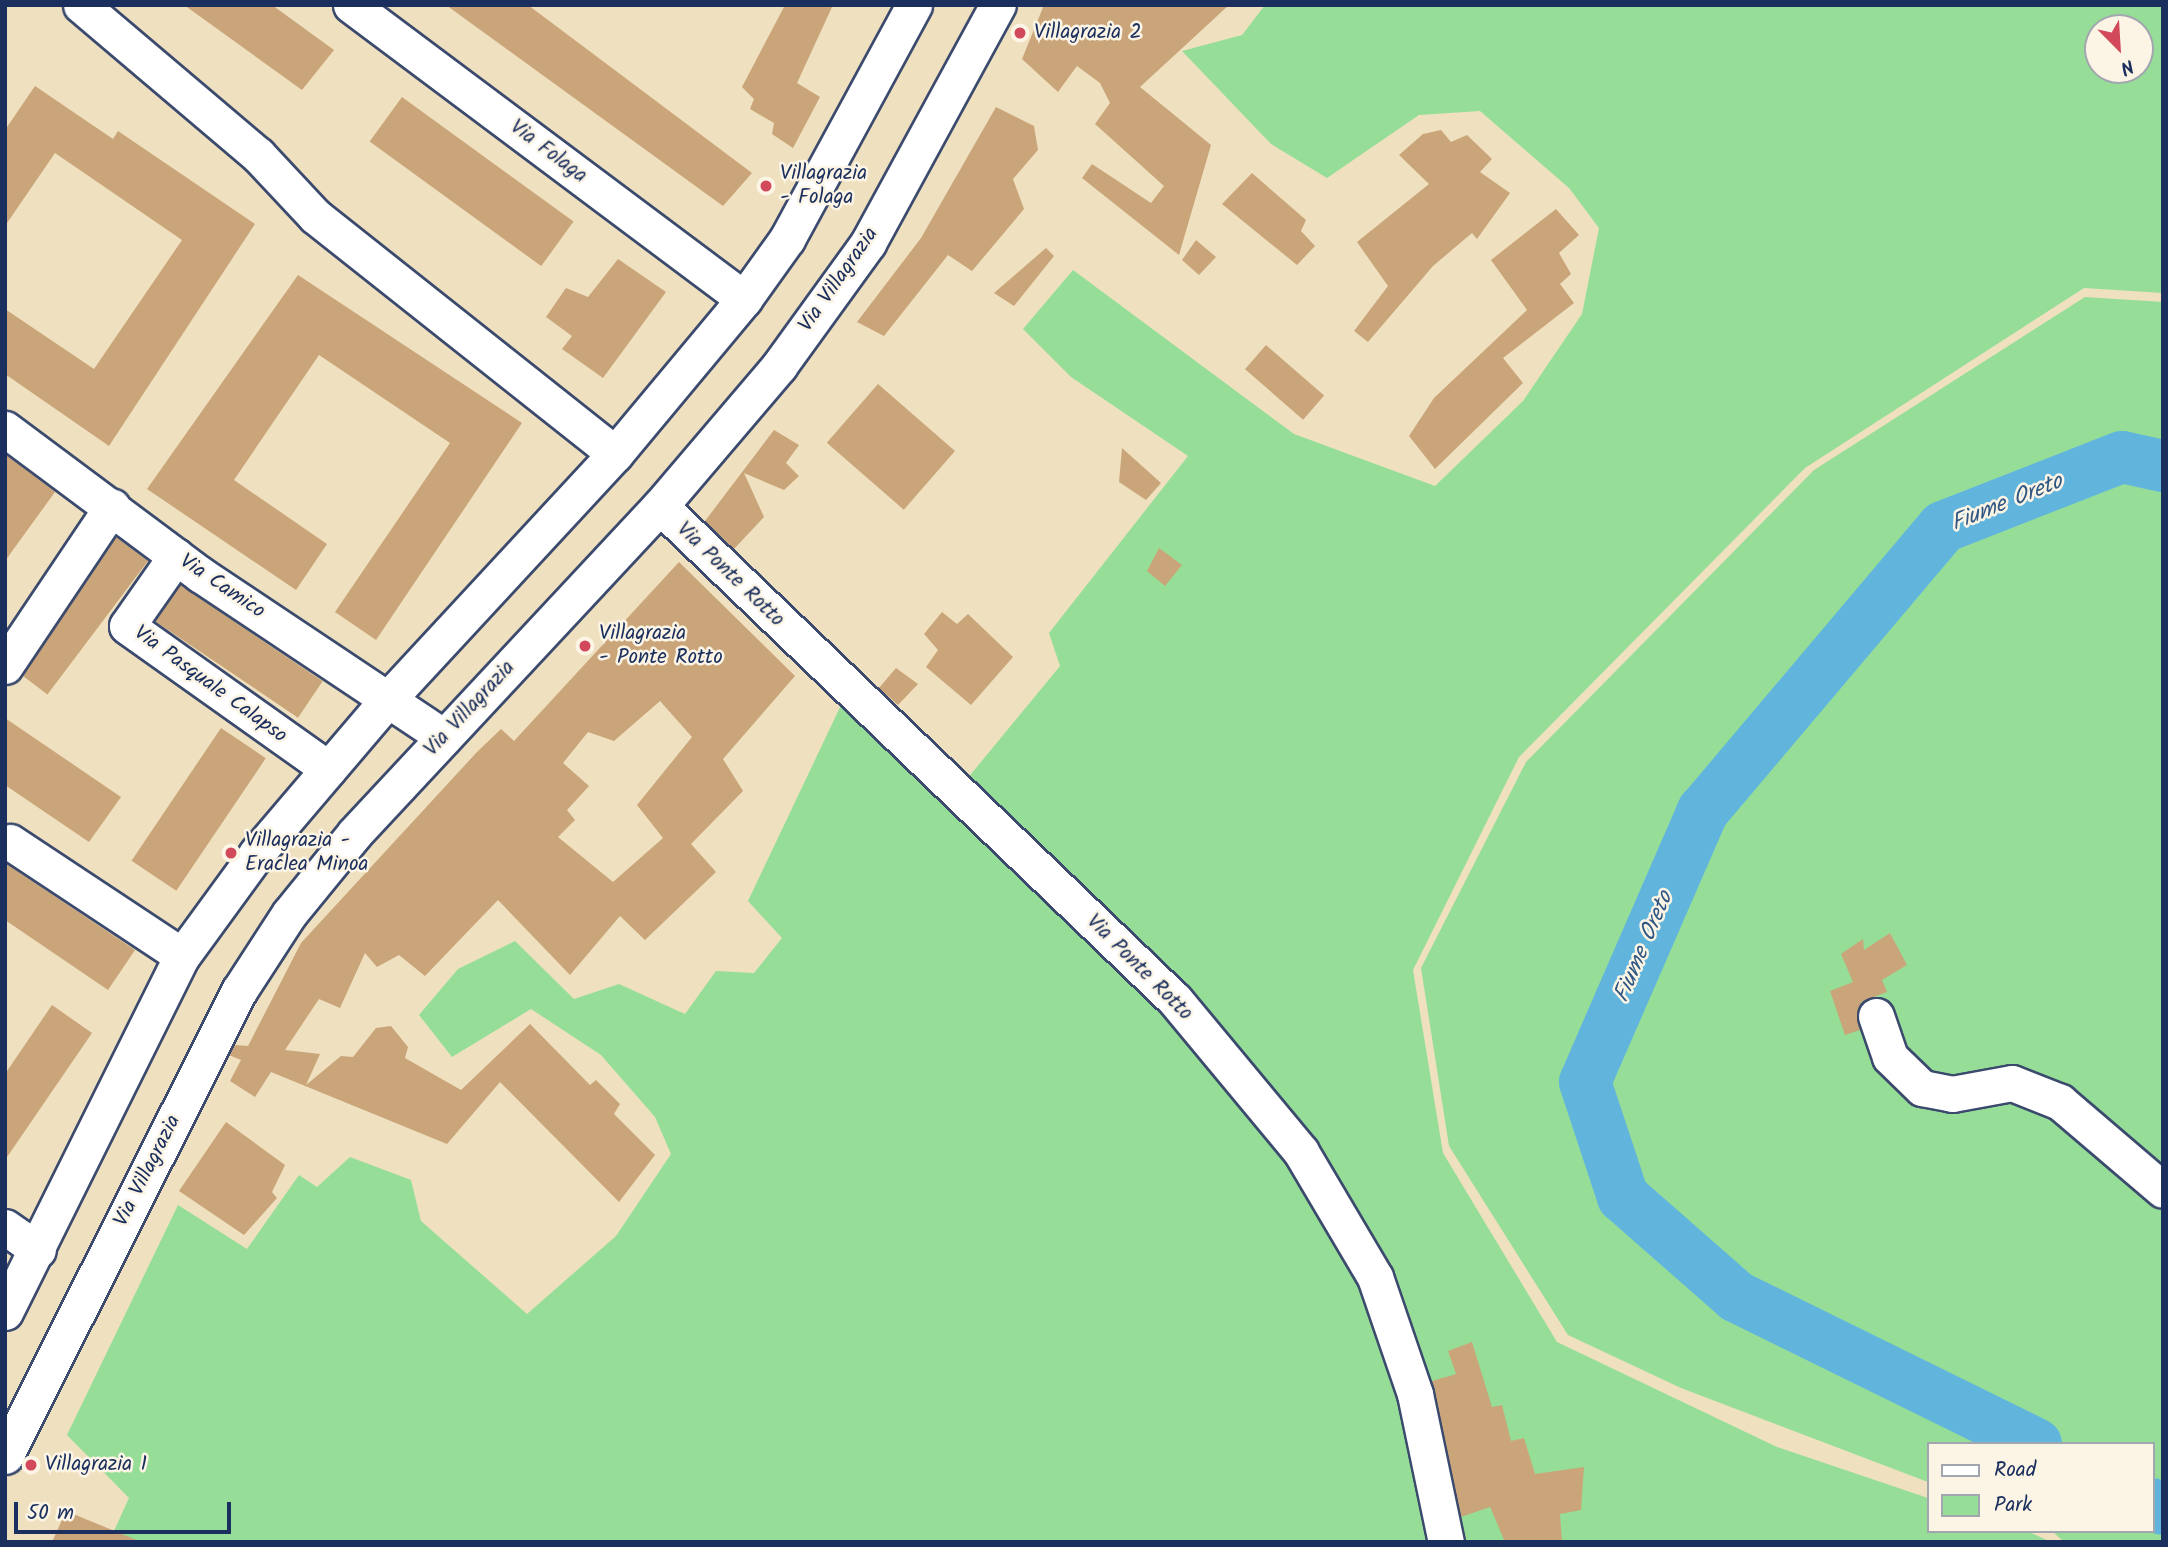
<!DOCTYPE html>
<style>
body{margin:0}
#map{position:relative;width:2168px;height:1547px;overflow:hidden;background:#efe0bf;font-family:Kalam,sans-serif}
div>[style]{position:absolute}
.green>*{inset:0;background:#96de98}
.river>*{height:52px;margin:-26px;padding:0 26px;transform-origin:26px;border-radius:26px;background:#61b5dd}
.building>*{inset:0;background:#caa57a;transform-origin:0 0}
.roads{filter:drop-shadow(2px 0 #3b4a6d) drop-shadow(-2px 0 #3b4a6d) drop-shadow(0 2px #3b4a6d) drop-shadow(0 -2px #3b4a6d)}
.minor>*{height:35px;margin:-17.5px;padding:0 17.5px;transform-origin:17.5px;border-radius:17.5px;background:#fff}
.dots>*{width:19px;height:19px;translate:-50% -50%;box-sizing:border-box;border:4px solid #fcf5e5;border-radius:50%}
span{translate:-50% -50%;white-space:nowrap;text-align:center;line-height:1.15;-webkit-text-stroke:5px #fcf5e5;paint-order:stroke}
.poi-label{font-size:21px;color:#1b2f5e}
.left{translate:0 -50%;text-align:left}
.street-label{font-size:21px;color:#1b2f5e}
.water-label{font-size:23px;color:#305784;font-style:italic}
.frame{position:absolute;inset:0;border:7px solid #1b2f5e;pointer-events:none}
.legend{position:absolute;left:1927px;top:1442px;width:228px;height:91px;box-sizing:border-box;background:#fcf5e5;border:2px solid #a2a6af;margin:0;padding:9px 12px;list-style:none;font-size:21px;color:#1b2f5e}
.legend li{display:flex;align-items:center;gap:14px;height:35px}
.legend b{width:35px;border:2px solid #a2a6af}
.north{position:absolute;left:2084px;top:14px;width:70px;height:70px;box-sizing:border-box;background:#fcf5e5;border:2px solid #a2a6af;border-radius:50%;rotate:156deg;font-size:19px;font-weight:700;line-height:28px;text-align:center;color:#1b2f5e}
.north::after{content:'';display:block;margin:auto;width:24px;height:32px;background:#d1495b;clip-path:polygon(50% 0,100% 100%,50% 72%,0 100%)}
.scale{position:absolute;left:14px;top:1502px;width:217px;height:32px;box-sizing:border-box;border:4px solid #1b2f5e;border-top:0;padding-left:9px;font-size:21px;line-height:24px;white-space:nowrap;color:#1b2f5e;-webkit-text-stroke:5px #fcf5e5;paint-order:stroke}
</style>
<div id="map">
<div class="green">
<div style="clip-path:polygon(evenodd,1265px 5px,2163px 5px,2163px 293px,2084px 288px,1805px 468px,1519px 757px,1413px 970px,1443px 1153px,1557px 1342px,1777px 1447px,1928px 1498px,1928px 1531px,2027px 1531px,2051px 1542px,109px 1542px,129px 1498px,67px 1435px,178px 1205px,247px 1249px,299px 1175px,317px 1187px,350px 1157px,411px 1180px,421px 1221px,527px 1314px,616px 1236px,671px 1154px,655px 1117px,601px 1055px,531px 1009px,452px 1057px,419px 1015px,458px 969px,515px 941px,574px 999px,619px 984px,685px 1014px,716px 971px,754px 973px,782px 938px,748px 901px,842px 703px,962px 785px,1060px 666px,1049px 633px,1188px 456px,1071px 377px,1023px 329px,1073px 270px,1294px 434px,1435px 486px,1523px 401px,1582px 314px,1599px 228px,1569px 188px,1480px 111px,1419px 115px,1327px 178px,1271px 144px,1182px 51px,1242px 35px,1265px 5px,2098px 28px,2140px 28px,2140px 70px,2098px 70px,2098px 28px)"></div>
<div style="clip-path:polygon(2085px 297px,2163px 302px,2163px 1542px,2064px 1542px,2052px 1531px,2152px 1531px,2152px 1444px,1928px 1444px,1928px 1482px,1681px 1388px,1568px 1335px,1449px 1146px,1421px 968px,1526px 762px,1814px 470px)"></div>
</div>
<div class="river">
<div style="left:2036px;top:1444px;width:333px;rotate:-153.8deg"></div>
<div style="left:1737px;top:1297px;width:152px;rotate:-138.7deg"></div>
<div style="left:1623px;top:1197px;width:121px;rotate:-108.3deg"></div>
<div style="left:1585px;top:1082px;width:296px;rotate:-66.5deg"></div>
<div style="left:1703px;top:811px;width:372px;rotate:-49.8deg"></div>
<div style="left:1943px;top:527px;width:192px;rotate:-21.4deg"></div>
<div style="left:2122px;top:457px;width:42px;rotate:12.4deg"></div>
<div style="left:2152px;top:1504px;width:12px;rotate:24deg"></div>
</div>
<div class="building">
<div style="clip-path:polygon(184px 5px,272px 5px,334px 50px,302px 90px)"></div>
<div style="clip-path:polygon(446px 5px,528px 5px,752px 173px,723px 206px)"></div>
<div style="clip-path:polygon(785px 5px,833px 5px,797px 83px,820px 97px,793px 148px,772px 134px,774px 123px,750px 109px,754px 99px,742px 87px)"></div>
<div style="clip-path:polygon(1044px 5px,1229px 5px,1140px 87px,1211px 145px,1179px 255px,1082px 178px,1092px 164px,1151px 203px,1164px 186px,1095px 124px,1110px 103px,1100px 83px,1077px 66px,1058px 92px,1022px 59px)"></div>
<div style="clip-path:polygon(35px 86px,113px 139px,118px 131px,255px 224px,109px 446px,5px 374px,5px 309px,94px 369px,182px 240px,55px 153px,5px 226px,5px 130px)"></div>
<div style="left:402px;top:97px;width:212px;height:55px;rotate:36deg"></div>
<div style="clip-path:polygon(996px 107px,1034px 126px,1038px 150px,1013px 179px,1024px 209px,972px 271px,948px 255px,884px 336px,857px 322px,921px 238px)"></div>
<div style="clip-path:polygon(1441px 130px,1451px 142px,1467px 135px,1492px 159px,1480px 172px,1510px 193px,1477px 239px,1472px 233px,1433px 266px,1368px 342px,1354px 331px,1388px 286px,1357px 242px,1429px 184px,1399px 155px,1423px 134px)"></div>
<div style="clip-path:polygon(1252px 173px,1306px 220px,1301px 231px,1315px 246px,1297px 265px,1222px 204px)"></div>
<div style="clip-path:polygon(1556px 209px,1579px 235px,1559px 253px,1571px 274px,1560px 284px,1574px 303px,1503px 358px,1523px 383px,1435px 469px,1409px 436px,1434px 398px,1527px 310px,1491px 260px)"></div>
<div style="clip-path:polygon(1196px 240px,1216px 257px,1199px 275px,1182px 260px)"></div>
<div style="clip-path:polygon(1046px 248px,1054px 256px,1014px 306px,994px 293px)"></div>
<div style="clip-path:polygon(618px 259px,666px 292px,603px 378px,562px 349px,572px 336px,546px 317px,566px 288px,588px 297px)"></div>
<div style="clip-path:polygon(298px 275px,522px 423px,376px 640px,335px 612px,450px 443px,319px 355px,234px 480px,327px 544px,296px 590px,147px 489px)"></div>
<div style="left:1266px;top:345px;width:77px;height:32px;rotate:41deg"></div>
<div style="left:878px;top:384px;width:102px;height:78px;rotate:41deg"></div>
<div style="clip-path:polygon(774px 430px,799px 445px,786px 463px,799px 476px,784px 490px,744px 473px,764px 517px,734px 549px,705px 521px)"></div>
<div style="clip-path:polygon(1122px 448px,1161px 483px,1146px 500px,1119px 482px)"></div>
<div style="clip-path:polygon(5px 454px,55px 492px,5px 561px)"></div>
<div style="left:116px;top:537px;width:40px;height:167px;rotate:37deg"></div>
<div style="clip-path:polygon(1159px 548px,1182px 565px,1165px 586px,1147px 571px)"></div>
<div style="clip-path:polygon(evenodd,679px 562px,795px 676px,723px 759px,743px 791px,691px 844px,716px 872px,645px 940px,620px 916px,570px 975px,498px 900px,425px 976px,399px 955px,377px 967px,365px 953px,340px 1008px,319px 999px,285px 1050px,320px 1054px,306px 1085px,341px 1056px,353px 1057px,376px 1028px,391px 1026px,408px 1047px,405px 1058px,461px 1090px,530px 1024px,590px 1085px,596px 1080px,620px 1104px,614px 1114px,655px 1155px,619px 1202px,500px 1082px,447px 1144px,271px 1072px,255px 1097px,230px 1081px,241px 1060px,229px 1055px,234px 1045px,248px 1046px,301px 943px,477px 752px,501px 729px,514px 741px,679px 562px,660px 701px,692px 737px,637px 805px,663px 838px,613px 882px,558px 837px,575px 820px,567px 810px,589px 786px,563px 763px,588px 732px,614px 741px,660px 701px)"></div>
<div style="left:180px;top:585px;width:172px;height:44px;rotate:34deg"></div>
<div style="clip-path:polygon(942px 612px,957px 624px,968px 614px,1013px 657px,971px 705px,926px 667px,938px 650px,924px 634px)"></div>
<div style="clip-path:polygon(896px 668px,918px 684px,898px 705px,879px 688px)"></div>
<div style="clip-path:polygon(5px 718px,121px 797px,89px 842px,5px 785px)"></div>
<div style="left:221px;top:728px;width:54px;height:160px;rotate:34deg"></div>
<div style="clip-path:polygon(5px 863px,135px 950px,108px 990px,5px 920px)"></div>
<div style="clip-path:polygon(1890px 933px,1907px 965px,1882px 980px,1887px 992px,1861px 1002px,1860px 1030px,1845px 1035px,1830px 991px,1853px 982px,1841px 954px,1863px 939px,1864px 950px)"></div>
<div style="clip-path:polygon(52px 1005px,92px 1033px,5px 1160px,5px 1074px)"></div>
<div style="clip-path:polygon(226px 1122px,285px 1165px,272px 1192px,277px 1198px,244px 1235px,179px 1191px)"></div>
<div style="clip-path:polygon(1472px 1342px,1492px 1407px,1502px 1405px,1511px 1441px,1524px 1438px,1535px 1474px,1584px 1467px,1581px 1510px,1560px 1514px,1562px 1542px,1505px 1542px,1490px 1507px,1461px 1517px,1432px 1381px,1456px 1374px,1448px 1351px)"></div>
<div style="clip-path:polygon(66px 1511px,139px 1541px,139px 1542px,52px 1542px)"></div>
</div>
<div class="roads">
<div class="minor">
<div style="left:81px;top:5px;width:232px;rotate:40.3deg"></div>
<div style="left:258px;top:155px;width:83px;rotate:46.9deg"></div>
<div style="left:315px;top:216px;width:383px;rotate:38.4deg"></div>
<div style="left:351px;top:5px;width:491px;rotate:36.8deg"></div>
<div style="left:5px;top:429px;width:244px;rotate:36.7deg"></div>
<div style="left:201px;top:575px;width:292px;rotate:33.7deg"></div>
<div style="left:660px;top:506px;width:714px;rotate:43.81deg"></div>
<div style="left:1175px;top:1000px;width:197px;rotate:50.3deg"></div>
<div style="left:1301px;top:1152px;width:145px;rotate:59.4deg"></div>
<div style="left:1375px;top:1277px;width:124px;rotate:71.1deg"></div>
<div style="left:1415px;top:1394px;width:151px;rotate:78.2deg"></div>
<div style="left:176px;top:556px;width:85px;rotate:125deg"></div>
<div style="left:127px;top:626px;width:247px;rotate:35.4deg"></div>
<div style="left:5px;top:666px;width:192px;rotate:-56.1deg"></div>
<div style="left:10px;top:842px;width:206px;rotate:33.5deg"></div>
<div style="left:1876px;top:1016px;width:43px;rotate:71.1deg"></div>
<div style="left:1890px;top:1057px;width:45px;rotate:44.1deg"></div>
<div style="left:1922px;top:1088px;width:31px;rotate:11deg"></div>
<div style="left:1952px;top:1094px;width:61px;rotate:-10.4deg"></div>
<div style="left:2012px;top:1083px;width:52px;rotate:21.6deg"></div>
<div style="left:2060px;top:1102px;width:135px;rotate:40.5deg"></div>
<div style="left:5px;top:1227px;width:40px;rotate:34.9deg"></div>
<div style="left:5px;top:1312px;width:398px;rotate:-63.6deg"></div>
<div style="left:182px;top:956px;width:127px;rotate:-53.9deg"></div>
<div style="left:257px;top:853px;width:204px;rotate:-49.6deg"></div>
<div style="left:389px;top:698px;width:333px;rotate:-47.2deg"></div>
<div style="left:615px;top:454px;width:202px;rotate:-50.2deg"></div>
<div style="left:744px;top:299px;width:74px;rotate:-54.4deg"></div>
<div style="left:787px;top:239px;width:266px;rotate:-61.5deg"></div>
<div style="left:5px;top:1456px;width:521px;rotate:-63.29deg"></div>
<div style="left:239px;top:991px;width:92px;rotate:-57deg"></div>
<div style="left:289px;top:914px;width:104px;rotate:-50.8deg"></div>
<div style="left:355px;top:833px;width:447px;rotate:-47deg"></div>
<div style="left:660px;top:506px;width:184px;rotate:-49.6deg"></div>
<div style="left:779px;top:366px;width:152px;rotate:-54.1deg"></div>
<div style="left:868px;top:243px;width:271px;rotate:-61.4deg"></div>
</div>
</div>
<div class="dots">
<div style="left:1020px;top:33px;background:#d1495b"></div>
<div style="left:766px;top:186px;background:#d1495b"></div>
<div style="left:585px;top:646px;background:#d1495b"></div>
<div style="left:231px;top:853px;background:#d1495b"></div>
<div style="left:31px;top:1465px;background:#d1495b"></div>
</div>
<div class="poi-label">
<span class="left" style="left:1034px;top:33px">Villagrazia 2</span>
<span class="left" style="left:780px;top:186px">Villagrazia<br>- Folaga</span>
<span class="left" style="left:599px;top:646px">Villagrazia<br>- Ponte Rotto</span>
<span class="left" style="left:245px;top:853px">Villagrazia -<br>Eraclea Minoa</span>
<span class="left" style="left:45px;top:1465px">Villagrazia 1</span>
</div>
<div class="street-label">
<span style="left:548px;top:152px;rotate:37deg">Via Folaga</span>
<span style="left:839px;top:280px;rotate:-55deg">Via Villagrazia</span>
<span style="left:730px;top:575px;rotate:44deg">Via Ponte Rotto</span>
<span style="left:222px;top:587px;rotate:34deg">Via Camico</span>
<span style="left:210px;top:685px;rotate:36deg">Via Pasquale Calapso</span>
<span style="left:470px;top:709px;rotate:-47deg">Via Villagrazia</span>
<span style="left:1139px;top:968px;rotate:45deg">Via Ponte Rotto</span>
<span style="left:148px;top:1171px;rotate:-63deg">Via Villagrazia</span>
</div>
<div class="water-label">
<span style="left:2007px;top:503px;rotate:-22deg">Fiume Oreto</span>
<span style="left:1644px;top:947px;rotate:-67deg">Fiume Oreto</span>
</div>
<div class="frame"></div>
<ul class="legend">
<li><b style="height:9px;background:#fff"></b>Road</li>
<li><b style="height:19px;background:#96de98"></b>Park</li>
</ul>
<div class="north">N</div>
<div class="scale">50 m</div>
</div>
